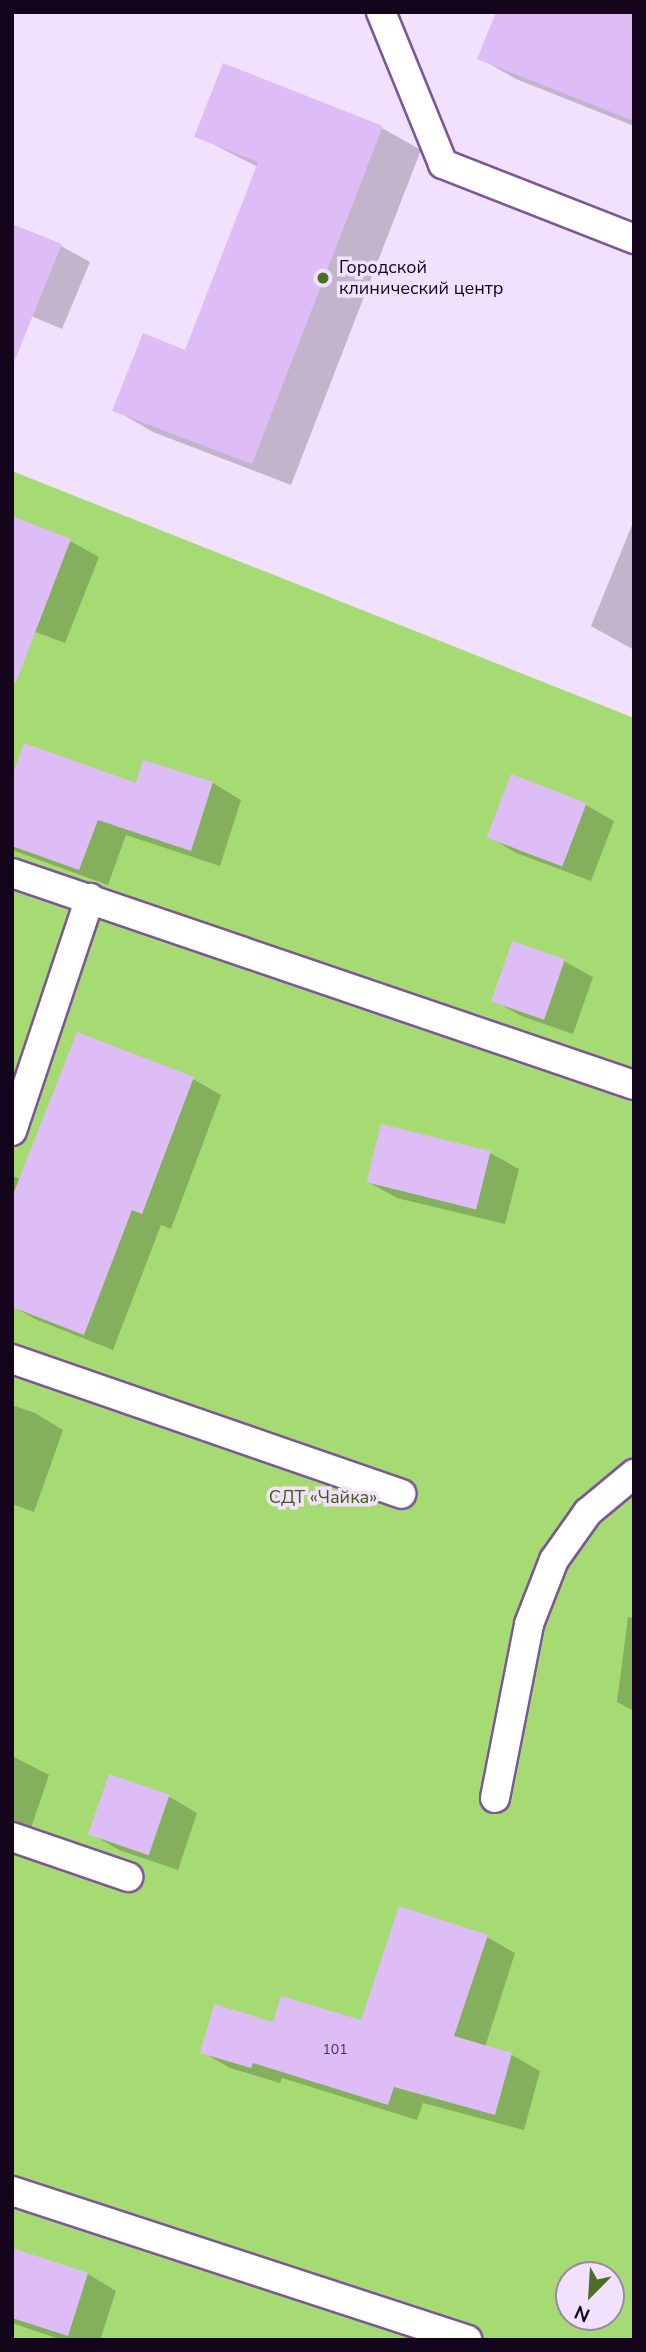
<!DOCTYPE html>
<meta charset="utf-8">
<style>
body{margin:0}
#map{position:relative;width:646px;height:2352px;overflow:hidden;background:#f2e1fe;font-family:"Nunito Sans",sans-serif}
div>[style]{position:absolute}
.green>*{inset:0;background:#a6db74}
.shadow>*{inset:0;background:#0003}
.building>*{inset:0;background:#debdf6;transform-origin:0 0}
.roads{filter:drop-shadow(2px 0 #7d5696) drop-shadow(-2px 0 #7d5696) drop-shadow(0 2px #7d5696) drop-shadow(0 -2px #7d5696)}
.lane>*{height:28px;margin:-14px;padding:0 14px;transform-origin:14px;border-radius:14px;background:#fff}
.dots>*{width:19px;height:19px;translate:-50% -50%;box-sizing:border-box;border:4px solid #f2e1fe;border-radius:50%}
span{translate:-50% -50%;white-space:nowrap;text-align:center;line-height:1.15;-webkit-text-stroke:7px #f2e1fe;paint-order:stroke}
.number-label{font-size:14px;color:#463353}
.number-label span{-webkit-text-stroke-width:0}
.poi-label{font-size:18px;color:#14051d}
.left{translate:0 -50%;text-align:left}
.park-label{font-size:18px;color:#3c600a}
.frame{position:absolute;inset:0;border:14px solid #14051d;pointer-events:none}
.north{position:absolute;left:555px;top:2261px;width:70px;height:70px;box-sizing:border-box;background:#f2e1fe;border:2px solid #9989a4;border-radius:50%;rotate:204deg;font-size:19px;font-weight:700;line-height:28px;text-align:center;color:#14051d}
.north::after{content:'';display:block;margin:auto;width:24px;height:32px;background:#4c6e26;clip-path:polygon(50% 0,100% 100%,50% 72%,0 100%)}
</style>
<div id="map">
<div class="green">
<div style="clip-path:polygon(evenodd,12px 471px,634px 718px,634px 2340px,12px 2340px,12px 471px,569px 2275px,611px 2275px,611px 2317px,569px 2317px,569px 2275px)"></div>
</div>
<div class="shadow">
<div style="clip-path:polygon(634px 12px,634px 126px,516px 79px,479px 58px)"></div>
<div style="clip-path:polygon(224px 65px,382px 128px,421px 150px,291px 485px,153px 432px,115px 410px,186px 352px,258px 167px,197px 136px)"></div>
<div style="clip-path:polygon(12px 226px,61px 246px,90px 262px,62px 329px,12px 308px)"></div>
<div style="clip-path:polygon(634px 520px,634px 650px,591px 626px)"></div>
<div style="clip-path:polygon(70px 541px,99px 557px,65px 643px,12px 623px)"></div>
<div style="clip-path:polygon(12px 781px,137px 786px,213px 783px,241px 800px,220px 866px,126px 835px,108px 885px,12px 850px)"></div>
<div style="clip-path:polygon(586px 805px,614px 821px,591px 881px,516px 853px,488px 836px)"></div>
<div style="clip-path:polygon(564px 961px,593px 977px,573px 1034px,521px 1016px,493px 1000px)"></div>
<div style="clip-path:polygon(193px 1079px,221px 1095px,171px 1229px,161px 1225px,113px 1350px,37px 1320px,12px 1306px,12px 1176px,21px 1179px)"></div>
<div style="clip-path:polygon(490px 1153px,519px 1169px,505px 1224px,397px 1198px,368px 1182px)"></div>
<div style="clip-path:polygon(12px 1405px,35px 1413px,63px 1430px,34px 1512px,12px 1504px)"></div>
<div style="clip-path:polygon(628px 1617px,634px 1618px,634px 1711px,617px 1702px)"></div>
<div style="clip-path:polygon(12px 1756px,49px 1775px,31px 1828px,12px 1821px)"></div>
<div style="clip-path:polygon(168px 1796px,197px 1813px,178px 1870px,119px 1850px,90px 1833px)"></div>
<div style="clip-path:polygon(487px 1937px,515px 1953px,485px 2047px,512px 2055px,540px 2071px,524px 2130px,423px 2103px,417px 2120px,282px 2078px,280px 2083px,230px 2068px,202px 2052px,274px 2025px,362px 2022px)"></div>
<div style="clip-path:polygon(12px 2250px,88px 2274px,116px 2291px,100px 2340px,62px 2340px,12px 2323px)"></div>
</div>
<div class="building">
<div style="clip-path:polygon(496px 12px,634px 12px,634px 121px,477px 59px)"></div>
<div style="clip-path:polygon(223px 63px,383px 126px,252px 464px,112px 411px,143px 333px,185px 350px,258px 162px,194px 137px)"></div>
<div style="clip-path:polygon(12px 224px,62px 244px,14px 362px,12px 362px)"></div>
<div style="clip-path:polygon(12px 516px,71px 539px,16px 682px,12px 681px)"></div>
<div style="clip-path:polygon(24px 743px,136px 783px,143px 760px,213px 782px,191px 851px,98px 820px,79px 870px,12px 846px,12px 776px)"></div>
<div style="left:511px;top:774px;width:81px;height:68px;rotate:21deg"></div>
<div style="left:512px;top:941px;width:56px;height:64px;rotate:19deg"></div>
<div style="clip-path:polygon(77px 1032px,194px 1077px,142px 1214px,132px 1210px,84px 1335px,12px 1307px,12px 1197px)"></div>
<div style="left:381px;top:1124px;width:113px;height:60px;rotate:14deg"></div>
<div style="left:109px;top:1774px;width:64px;height:64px;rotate:19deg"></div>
<div style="clip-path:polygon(399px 1906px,488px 1935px,454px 2036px,512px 2053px,495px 2115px,394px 2087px,388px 2105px,253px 2063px,251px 2068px,200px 2053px,214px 2004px,273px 2022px,281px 1996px,361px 2020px)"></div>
<div style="clip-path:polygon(12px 2248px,88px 2273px,68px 2336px,12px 2318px)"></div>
</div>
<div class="roads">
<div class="lane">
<div style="left:381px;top:12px;width:164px;rotate:67.8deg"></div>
<div style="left:443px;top:164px;width:205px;rotate:21.4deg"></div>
<div style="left:12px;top:873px;width:657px;rotate:18.82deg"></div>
<div style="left:12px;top:1131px;width:246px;rotate:-71.5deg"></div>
<div style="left:12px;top:1359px;width:412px;rotate:19.1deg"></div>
<div style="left:495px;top:1798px;width:177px;rotate:-78.9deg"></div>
<div style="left:529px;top:1624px;width:69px;rotate:-68.7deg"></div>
<div style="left:554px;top:1560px;width:59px;rotate:-54.7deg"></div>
<div style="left:588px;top:1512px;width:60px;rotate:-39.6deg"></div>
<div style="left:12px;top:1837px;width:123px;rotate:19deg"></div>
<div style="left:12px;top:2191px;width:479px;rotate:18.1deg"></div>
</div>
</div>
<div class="dots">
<div style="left:323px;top:278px;background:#4c6e26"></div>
</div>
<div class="number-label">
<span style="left:335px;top:2050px">101</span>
</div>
<div class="poi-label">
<span class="left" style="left:339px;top:278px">Городской<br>клинический центр</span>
</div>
<div class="park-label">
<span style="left:323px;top:1497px">СДТ «Чайка»</span>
</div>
<div class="frame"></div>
<div class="north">N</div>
</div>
